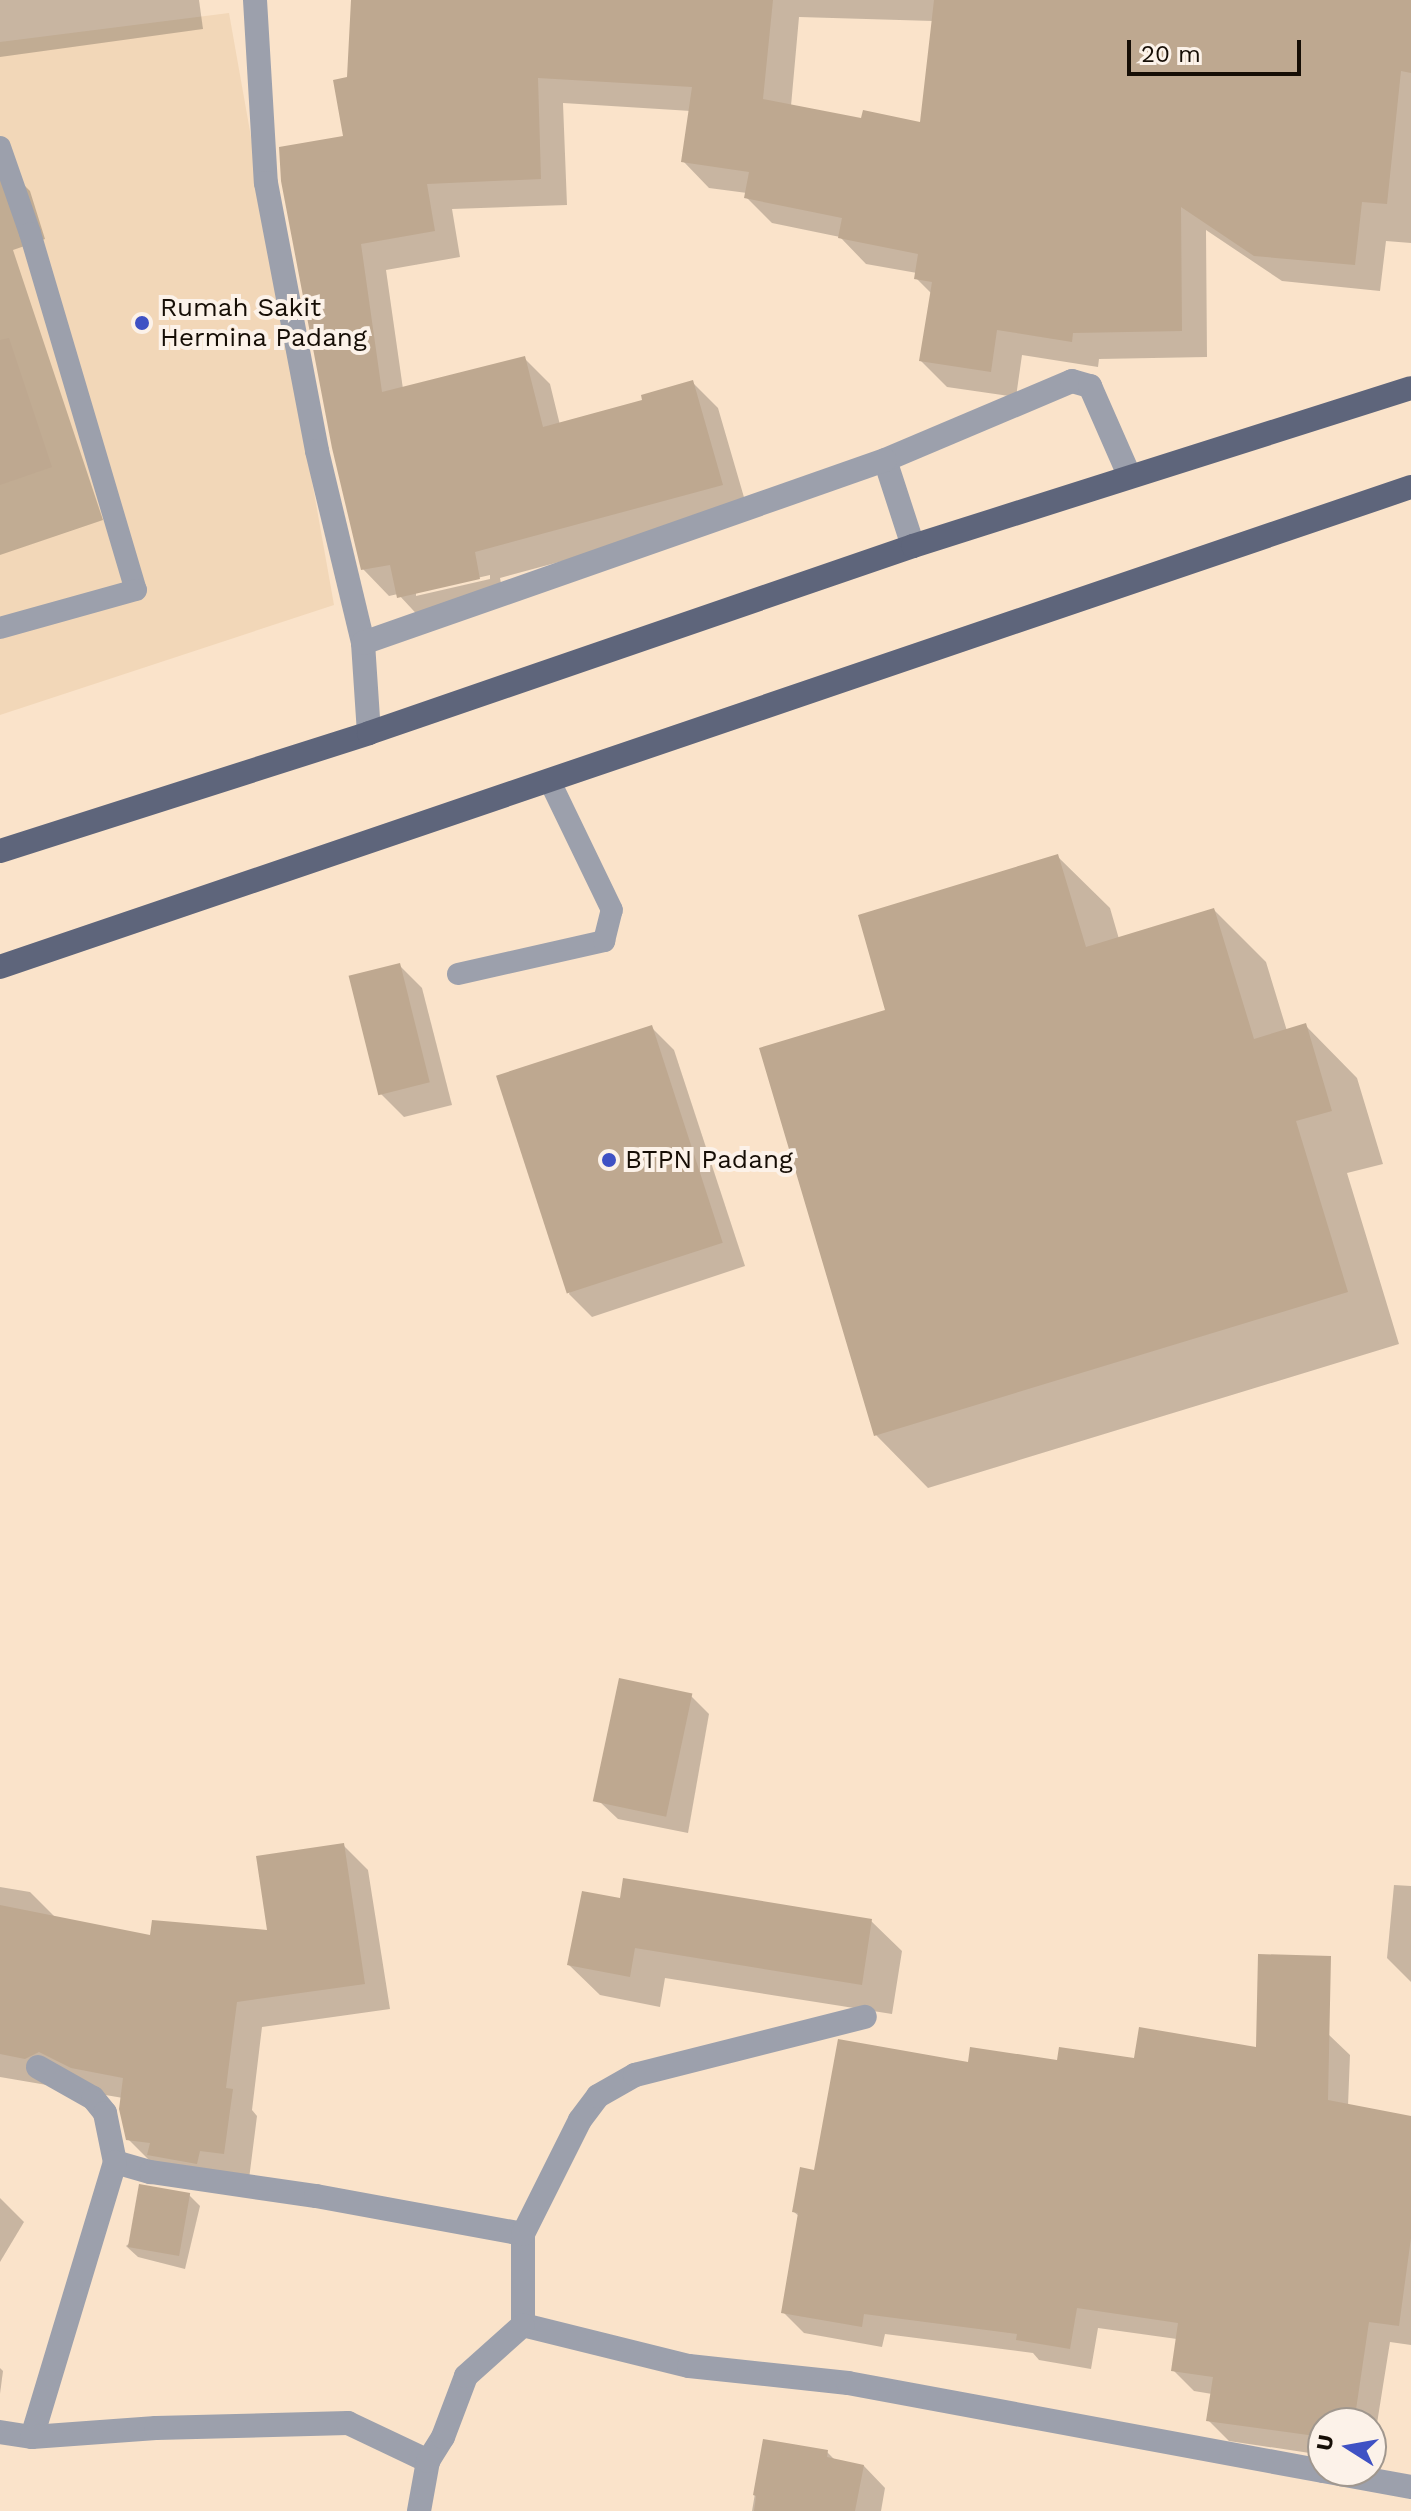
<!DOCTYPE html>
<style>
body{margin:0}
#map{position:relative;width:1411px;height:2511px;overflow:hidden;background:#fae3ca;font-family:"Work Sans",sans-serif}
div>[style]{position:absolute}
.built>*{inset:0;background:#f2d7b8}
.shadow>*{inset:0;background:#0003}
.building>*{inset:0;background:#bea890;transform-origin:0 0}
.service>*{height:22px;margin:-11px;padding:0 11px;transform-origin:11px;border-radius:11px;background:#9ca0ac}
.minor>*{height:24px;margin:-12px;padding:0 12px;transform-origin:12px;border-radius:12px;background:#9ca0ac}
.primary>*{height:24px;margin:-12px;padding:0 12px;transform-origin:12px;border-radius:12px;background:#5e657b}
.dots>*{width:22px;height:22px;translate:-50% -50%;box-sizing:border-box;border:4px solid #fcf2e9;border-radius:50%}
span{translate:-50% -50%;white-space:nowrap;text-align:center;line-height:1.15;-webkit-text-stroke:8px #fcf2e9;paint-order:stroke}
.poi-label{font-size:26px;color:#160e06}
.left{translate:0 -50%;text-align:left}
.north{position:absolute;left:1307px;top:2407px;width:80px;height:80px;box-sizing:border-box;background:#fcf2e9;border:2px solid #a0978e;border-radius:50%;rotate:281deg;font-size:22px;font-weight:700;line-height:32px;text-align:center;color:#160e06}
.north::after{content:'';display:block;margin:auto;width:28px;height:36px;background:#3f51c4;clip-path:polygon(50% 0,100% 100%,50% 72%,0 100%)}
.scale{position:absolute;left:1127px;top:40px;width:174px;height:36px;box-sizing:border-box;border:4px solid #160e06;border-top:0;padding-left:10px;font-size:24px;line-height:28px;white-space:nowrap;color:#160e06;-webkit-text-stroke:6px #fcf2e9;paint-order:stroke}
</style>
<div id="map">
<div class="built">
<div style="clip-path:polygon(229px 13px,334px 605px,0 715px,0 42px)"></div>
</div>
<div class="shadow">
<div style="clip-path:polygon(0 0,199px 0,203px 29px,0 57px)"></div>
<div style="clip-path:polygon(evenodd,353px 0,1411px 0,1411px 243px,1386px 241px,1380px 291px,1282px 281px,1206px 230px,1207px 357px,1099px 359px,1098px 367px,1022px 355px,1016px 397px,947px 387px,921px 361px,932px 294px,917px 279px,917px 273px,866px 264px,840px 237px,772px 223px,746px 197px,747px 193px,709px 188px,683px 161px,691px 111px,563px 103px,567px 205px,452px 209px,460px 257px,386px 270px,403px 389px,524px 358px,550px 384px,560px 425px,645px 402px,692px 382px,718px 408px,748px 511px,500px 578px,505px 605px,425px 623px,398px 594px,389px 596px,363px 569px,345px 137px,353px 0,799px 17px,933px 21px,922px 124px,863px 120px,791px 106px,799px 17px,353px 0,490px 575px,490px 579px,416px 596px,416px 592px,490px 575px)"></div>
<div style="clip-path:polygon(0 161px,30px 191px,45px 239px,13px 250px,103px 520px,0 555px)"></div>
<div style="clip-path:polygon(1057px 856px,1110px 908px,1119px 939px,1214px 910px,1266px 962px,1287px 1031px,1305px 1025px,1357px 1078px,1383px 1164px,1347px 1173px,1399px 1344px,928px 1488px,876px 1435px,888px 1011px)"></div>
<div style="clip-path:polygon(399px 965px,422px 988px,452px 1105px,404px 1117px,381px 1094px)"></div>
<div style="clip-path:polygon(651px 1027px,674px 1050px,745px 1266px,592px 1317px,569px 1294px)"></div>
<div style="clip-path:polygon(691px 1696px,709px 1714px,688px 1833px,618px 1819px,600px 1802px)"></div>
<div style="clip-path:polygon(343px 1845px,368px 1870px,390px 2009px,262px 2027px,252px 2110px,257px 2116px,249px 2179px,153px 2164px,128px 2139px,123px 2098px,0 2077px,0 1887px,30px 1892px,56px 1918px,152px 1937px,269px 1932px)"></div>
<div style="clip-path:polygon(1394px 1885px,1411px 1886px,1411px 1982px,1387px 1958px)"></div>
<div style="clip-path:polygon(622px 1901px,871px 1921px,902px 1951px,892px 2014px,665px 1978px,660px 2007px,600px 1995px,569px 1965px)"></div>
<div style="clip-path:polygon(1328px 2034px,1350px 2055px,1348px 2106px,1411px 2118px,1411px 2345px,1390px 2342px,1371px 2461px,1371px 2423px,1323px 2423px,1323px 2455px,1229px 2441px,1208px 2420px,1212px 2394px,1194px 2391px,1173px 2370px,1177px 2339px,1098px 2328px,1091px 2369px,1039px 2360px,1033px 2353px,885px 2334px,882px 2347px,804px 2333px,783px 2312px,800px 2217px,794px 2212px,816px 2172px,970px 2064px,1136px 2061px,1258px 2049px)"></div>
<div style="clip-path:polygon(189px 2195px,200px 2206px,185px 2269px,138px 2257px,126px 2246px)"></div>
<div style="clip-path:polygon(0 2198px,24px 2222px,0 2262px)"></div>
<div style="clip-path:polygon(0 2368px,3px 2371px,0 2394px)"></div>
<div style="clip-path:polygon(764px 2441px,827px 2452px,836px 2461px,864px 2466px,885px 2488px,881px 2511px,752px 2511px)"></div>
</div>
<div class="building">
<div style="clip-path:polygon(351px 0,773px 0,763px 99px,861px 118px,863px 110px,920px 122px,934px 0,1411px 0,1411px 73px,1401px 71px,1387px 204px,1362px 202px,1355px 265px,1254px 256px,1181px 207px,1182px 331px,1073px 333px,1072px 342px,997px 330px,991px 372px,919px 361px,932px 282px,914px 279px,918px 254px,838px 238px,842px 218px,744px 198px,749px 172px,681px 162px,692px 87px,538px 78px,541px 179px,427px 184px,435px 231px,361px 244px,382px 392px,525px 356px,543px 427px,642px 400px,641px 395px,693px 380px,723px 485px,475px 552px,480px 579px,397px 598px,390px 565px,361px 570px,332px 448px,281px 181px,279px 147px,343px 136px,333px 80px,347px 77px)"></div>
<div style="clip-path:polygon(9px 338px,52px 467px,0 485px,0 340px)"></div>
<div style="clip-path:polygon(1058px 854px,1086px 947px,1214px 908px,1254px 1039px,1306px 1023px,1332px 1111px,1296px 1121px,1348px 1292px,874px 1436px,759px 1048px,885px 1010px,858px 915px)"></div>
<div style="left:400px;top:963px;width:123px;height:53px;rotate:76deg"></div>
<div style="left:652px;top:1025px;width:229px;height:164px;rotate:72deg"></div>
<div style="left:619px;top:1678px;width:75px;height:126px;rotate:12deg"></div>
<div style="clip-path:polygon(344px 1843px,365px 1984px,237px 2002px,226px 2088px,233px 2089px,224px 2154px,200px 2151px,197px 2164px,147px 2155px,150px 2143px,126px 2140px,119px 2109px,123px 2078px,71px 2068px,39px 2052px,25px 2059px,0 2054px,0 1905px,150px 1935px,152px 1920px,267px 1930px,256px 1856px)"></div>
<div style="clip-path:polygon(623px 1878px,872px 1919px,862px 1985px,635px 1948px,630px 1977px,567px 1965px,582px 1891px,620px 1898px)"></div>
<div style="clip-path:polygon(1258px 1954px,1331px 1956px,1328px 2100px,1411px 2116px,1411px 2238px,1399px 2326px,1369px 2322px,1354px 2423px,1323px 2423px,1323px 2437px,1206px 2421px,1213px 2377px,1171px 2371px,1178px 2323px,1077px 2308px,1070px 2349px,1016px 2340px,1017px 2334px,864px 2314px,862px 2327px,781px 2313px,798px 2213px,792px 2212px,800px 2167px,814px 2170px,838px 2039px,968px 2062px,970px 2047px,1057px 2060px,1059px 2047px,1134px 2058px,1139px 2027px,1256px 2047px)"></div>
<div style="left:139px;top:2184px;width:52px;height:64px;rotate:10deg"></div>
<div style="clip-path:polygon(763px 2439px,828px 2450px,827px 2457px,864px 2465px,855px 2511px,754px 2511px,756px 2496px,753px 2495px)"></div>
</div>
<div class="service">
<div style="left:0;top:147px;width:91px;rotate:70.8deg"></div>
<div style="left:30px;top:233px;width:372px;rotate:73.5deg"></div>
<div style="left:136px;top:590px;width:141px;rotate:164.4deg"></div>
<div style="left:458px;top:974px;width:150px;rotate:-12.7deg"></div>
<div style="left:604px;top:941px;width:32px;rotate:-76deg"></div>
<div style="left:612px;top:910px;width:142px;rotate:-115.8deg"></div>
</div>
<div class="minor">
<div style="left:255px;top:0;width:183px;rotate:86.6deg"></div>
<div style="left:266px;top:183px;width:273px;rotate:79.2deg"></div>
<div style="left:317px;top:451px;width:197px;rotate:76.5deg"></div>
<div style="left:363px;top:643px;width:90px;rotate:86.2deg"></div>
<div style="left:913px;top:546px;width:90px;rotate:-108deg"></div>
<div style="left:885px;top:460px;width:203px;rotate:-22.9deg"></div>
<div style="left:1072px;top:381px;width:19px;rotate:16deg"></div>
<div style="left:1090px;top:386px;width:97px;rotate:66.3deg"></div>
<div style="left:363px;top:643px;width:553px;rotate:-19.32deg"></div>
<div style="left:38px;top:2067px;width:63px;rotate:29.4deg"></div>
<div style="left:93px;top:2098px;width:19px;rotate:51deg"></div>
<div style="left:105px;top:2113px;width:50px;rotate:78.5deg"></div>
<div style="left:115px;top:2162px;width:37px;rotate:16deg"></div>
<div style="left:151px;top:2172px;width:167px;rotate:8.3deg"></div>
<div style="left:316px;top:2196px;width:210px;rotate:10.4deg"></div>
<div style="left:523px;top:2325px;width:171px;rotate:13.9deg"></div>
<div style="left:689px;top:2366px;width:160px;rotate:6.1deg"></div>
<div style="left:848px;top:2383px;width:483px;rotate:10.5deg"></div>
<div style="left:523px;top:2325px;width:91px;rotate:-90deg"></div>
<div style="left:523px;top:2234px;width:127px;rotate:-63.4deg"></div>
<div style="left:580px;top:2120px;width:30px;rotate:-53deg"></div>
<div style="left:598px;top:2096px;width:43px;rotate:-29.6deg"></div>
<div style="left:635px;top:2075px;width:237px;rotate:-14.2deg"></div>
<div style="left:0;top:2432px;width:32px;rotate:9deg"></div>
<div style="left:32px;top:2437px;width:287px;rotate:-73.2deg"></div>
<div style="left:32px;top:2437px;width:124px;rotate:-4.2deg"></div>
<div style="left:156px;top:2428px;width:192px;rotate:-1.5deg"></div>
<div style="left:348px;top:2423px;width:89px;rotate:25.4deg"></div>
<div style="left:1323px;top:2471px;width:89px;rotate:10.3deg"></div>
<div style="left:419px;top:2511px;width:51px;rotate:-79.8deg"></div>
<div style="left:428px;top:2461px;width:28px;rotate:-58deg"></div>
<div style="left:443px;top:2437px;width:65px;rotate:-69.3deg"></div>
<div style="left:466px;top:2376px;width:76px;rotate:-41.8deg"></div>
</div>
<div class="primary">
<div style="left:0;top:851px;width:387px;rotate:-17.7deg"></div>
<div style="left:369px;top:733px;width:575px;rotate:-18.97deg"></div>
<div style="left:913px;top:546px;width:522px;rotate:-17.6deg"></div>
<div style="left:0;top:967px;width:1490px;rotate:-18.79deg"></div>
</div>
<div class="dots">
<div style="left:142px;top:323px;background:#3f51c4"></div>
<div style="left:609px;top:1160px;background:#3f51c4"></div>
</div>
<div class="poi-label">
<span class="left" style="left:160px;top:323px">Rumah Sakit<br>Hermina Padang</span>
<span class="left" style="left:625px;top:1160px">BTPN Padang</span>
</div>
<div class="north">U</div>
<div class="scale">20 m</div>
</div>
